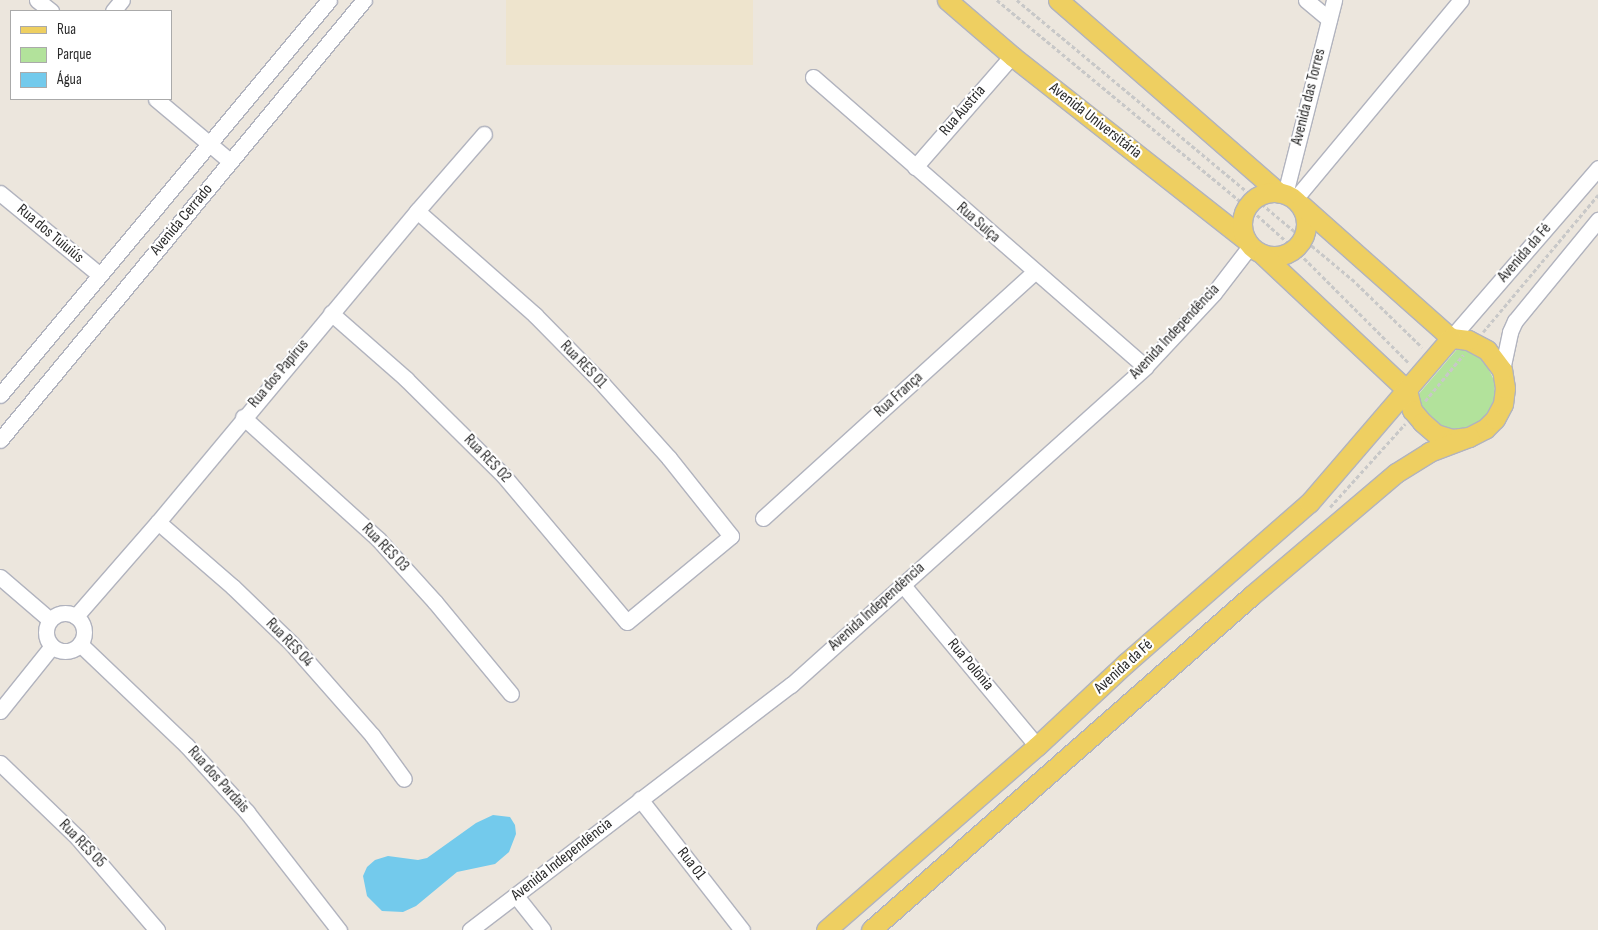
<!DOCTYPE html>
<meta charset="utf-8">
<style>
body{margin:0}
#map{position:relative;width:1598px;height:930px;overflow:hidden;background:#ece6dd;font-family:"Sofia Sans Condensed",sans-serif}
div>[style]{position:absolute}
.education>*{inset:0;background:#eee4cd;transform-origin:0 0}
.green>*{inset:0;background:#b2e29b}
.water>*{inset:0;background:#73caec}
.path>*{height:2.5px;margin-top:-1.25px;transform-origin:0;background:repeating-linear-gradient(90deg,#c8c8c8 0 4px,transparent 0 6.5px)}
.roads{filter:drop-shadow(1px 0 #b1b3be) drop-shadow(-1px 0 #b1b3be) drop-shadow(0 1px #b1b3be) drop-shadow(0 -1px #b1b3be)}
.minor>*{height:15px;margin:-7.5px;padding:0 7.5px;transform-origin:7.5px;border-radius:7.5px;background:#fff}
.minor>.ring{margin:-7.5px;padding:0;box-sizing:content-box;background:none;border:15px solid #fff;border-radius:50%}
.major>*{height:19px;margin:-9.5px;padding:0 9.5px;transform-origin:9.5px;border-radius:9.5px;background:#eecf61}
.major>.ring{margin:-9.5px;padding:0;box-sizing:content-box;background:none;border:19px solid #eecf61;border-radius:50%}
span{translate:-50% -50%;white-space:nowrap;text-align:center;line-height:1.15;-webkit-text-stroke:4.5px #fff;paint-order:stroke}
.street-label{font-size:16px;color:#2b2b2b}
.legend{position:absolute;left:10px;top:10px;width:162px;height:90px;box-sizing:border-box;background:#fff;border:1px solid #aaa;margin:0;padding:6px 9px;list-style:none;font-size:15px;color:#2b2b2b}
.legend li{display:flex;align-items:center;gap:10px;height:25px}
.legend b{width:25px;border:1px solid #aaa}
</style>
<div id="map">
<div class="education">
<div style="left:506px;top:0;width:247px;height:65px"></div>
</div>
<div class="green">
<div style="clip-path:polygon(1459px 347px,1476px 353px,1485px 362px,1494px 380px,1495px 397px,1488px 413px,1482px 420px,1465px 428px,1449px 429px,1438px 425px,1422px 413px,1417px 396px)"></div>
</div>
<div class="water">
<div style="clip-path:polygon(493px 815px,510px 817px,515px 825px,516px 834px,509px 852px,495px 864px,457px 872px,416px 906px,403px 912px,382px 911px,367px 896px,363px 876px,367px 867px,375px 860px,388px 856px,418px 860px,427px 858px,476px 823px)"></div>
</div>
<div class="path">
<div style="left:997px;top:0;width:337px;rotate:39.6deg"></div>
<div style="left:1257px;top:215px;width:51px;rotate:41.8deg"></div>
<div style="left:1295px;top:249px;width:161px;rotate:45deg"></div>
<div style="left:1017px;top:0;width:436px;rotate:39.8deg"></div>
<div style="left:1352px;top:279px;width:98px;rotate:44.2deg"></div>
<div style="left:1483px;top:332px;width:179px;rotate:-50deg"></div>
<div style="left:1425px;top:401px;width:60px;rotate:-50.4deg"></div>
<div style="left:1330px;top:507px;width:112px;rotate:-47.9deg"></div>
</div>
<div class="roads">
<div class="minor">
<div style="left:37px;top:0;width:18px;rotate:38deg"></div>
<div style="left:1306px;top:0;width:30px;rotate:40deg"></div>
<div style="left:113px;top:11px;width:14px;rotate:-51deg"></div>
<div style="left:813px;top:77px;width:441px;rotate:41.1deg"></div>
<div style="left:156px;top:99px;width:97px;rotate:40deg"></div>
<div style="left:915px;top:167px;width:147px;rotate:-48.9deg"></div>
<div style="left:0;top:193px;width:129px;rotate:39.4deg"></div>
<div style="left:1285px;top:194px;width:200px;rotate:-75.8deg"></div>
<div style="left:1295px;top:199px;width:259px;rotate:-50.2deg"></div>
<div style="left:331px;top:313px;width:100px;rotate:41.3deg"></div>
<div style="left:406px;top:379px;width:136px;rotate:44.7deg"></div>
<div style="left:503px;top:475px;width:192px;rotate:49.9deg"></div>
<div style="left:627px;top:622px;width:135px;rotate:-39.6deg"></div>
<div style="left:731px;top:536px;width:100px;rotate:-128.5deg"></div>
<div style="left:669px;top:458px;width:103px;rotate:-131.9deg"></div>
<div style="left:600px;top:381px;width:93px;rotate:-134.6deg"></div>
<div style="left:535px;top:315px;width:157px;rotate:-138.6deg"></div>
<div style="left:1451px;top:338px;width:225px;rotate:-49.1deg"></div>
<div style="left:1502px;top:370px;width:39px;rotate:-78deg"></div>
<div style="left:1510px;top:332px;width:12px;rotate:-66deg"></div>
<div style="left:1515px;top:321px;width:131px;rotate:-50.6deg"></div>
<div style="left:0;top:395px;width:514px;rotate:-50.21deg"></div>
<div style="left:243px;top:417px;width:182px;rotate:42.1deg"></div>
<div style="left:378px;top:539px;width:85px;rotate:47.9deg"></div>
<div style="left:435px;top:602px;width:119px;rotate:50.4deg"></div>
<div style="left:0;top:440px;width:571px;rotate:-50.4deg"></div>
<div style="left:763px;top:518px;width:366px;rotate:-42.2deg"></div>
<div style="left:158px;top:522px;width:99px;rotate:40.9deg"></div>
<div style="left:233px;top:587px;width:82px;rotate:44deg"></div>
<div style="left:292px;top:644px;width:121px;rotate:48.7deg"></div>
<div style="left:372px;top:735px;width:54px;rotate:54deg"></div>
<div style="left:0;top:577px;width:66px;rotate:40.7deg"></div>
<div style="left:902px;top:584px;width:211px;rotate:50.2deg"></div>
<div class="ring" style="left:46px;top:613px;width:23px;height:23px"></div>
<div style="left:76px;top:616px;width:125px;rotate:-48.9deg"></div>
<div style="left:158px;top:522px;width:405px;rotate:-50.2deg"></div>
<div style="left:417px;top:211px;width:102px;rotate:-49deg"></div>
<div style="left:80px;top:644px;width:148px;rotate:43.6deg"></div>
<div style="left:187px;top:746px;width:89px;rotate:47.7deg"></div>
<div style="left:247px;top:812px;width:150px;rotate:52.1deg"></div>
<div style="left:0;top:711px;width:83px;rotate:-51.3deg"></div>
<div style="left:0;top:763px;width:107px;rotate:43.9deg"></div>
<div style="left:77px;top:837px;width:123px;rotate:49.3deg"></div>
<div style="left:640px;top:799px;width:166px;rotate:52.1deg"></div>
<div style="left:516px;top:896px;width:43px;rotate:51.5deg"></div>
<div style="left:470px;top:930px;width:404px;rotate:-37.4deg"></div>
<div style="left:791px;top:685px;width:476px;rotate:-41.9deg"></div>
<div style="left:1145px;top:367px;width:101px;rotate:-47deg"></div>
<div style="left:1214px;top:293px;width:59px;rotate:-52.5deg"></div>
</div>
<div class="major">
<div style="left:947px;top:0;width:86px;rotate:40.7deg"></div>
<div style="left:1012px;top:56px;width:298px;rotate:38.2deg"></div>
<div style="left:1058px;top:0;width:293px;rotate:41.1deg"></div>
<div class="ring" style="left:1242px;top:192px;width:45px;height:45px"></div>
<div style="left:1263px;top:255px;width:197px;rotate:43.2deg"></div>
<div style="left:1407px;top:390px;width:21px;rotate:76deg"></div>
<div style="left:1412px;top:410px;width:16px;rotate:50deg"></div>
<div style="left:1422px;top:422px;width:18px;rotate:41deg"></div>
<div style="left:1436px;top:434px;width:17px;rotate:17deg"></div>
<div style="left:1452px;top:439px;width:17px;rotate:-7deg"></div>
<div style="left:1469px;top:437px;width:18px;rotate:-27deg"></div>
<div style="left:1485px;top:429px;width:14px;rotate:-45deg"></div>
<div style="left:1495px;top:419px;width:17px;rotate:-62deg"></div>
<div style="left:1503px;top:404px;width:16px;rotate:-83deg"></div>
<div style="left:1505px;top:388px;width:18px;rotate:-99deg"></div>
<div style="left:1502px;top:370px;width:25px;rotate:-127deg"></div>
<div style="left:1487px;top:350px;width:21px;rotate:-152deg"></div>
<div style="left:1468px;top:340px;width:17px;rotate:-173deg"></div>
<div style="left:1451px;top:338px;width:200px;rotate:-138.4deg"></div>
<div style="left:826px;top:930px;width:280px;rotate:-41.1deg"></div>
<div style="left:1037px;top:746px;width:122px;rotate:-43deg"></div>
<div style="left:1126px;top:663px;width:243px;rotate:-41.2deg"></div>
<div style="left:1309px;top:503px;width:218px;rotate:-49.3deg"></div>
<div style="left:871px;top:930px;width:506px;rotate:-41.31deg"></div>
<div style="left:1251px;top:596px;width:190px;rotate:-40.3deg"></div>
<div style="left:1396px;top:473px;width:39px;rotate:-32deg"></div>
<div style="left:1429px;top:452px;width:43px;rotate:-20.6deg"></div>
</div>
</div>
<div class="street-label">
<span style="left:1309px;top:97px;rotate:-76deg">Avenida das Torres</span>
<span style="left:963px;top:111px;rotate:-49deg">Rua Áustria</span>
<span style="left:1095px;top:121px;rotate:38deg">Avenida Universitária</span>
<span style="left:182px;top:220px;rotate:-50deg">Avenida Cerrado</span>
<span style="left:978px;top:223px;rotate:41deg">Rua Suíça</span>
<span style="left:50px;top:234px;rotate:40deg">Rua dos Tuiuiús</span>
<span style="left:1525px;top:253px;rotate:-49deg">Avenida da Fé</span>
<span style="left:1175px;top:332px;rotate:-47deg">Avenida Independência</span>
<span style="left:583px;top:365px;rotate:46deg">Rua RES 01</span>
<span style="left:279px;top:374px;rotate:-50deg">Rua dos Papírus</span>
<span style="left:899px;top:395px;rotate:-42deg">Rua França</span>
<span style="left:487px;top:459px;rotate:46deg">Rua RES 02</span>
<span style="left:385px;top:548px;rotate:46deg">Rua RES 03</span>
<span style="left:877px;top:607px;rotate:-42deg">Avenida Independência</span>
<span style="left:289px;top:643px;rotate:46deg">Rua RES 04</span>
<span style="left:970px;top:665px;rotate:50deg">Rua Polônia</span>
<span style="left:1124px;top:667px;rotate:-42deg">Avenida da Fé</span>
<span style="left:218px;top:780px;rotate:48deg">Rua dos Pardais</span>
<span style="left:82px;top:844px;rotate:46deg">Rua RES 05</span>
<span style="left:562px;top:860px;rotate:-38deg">Avenida Independência</span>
<span style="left:691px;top:864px;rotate:52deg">Rua 01</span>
</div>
<ul class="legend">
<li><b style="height:6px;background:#eecf61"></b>Rua</li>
<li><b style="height:14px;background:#b2e29b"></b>Parque</li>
<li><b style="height:14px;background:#73caec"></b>Água</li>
</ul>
</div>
